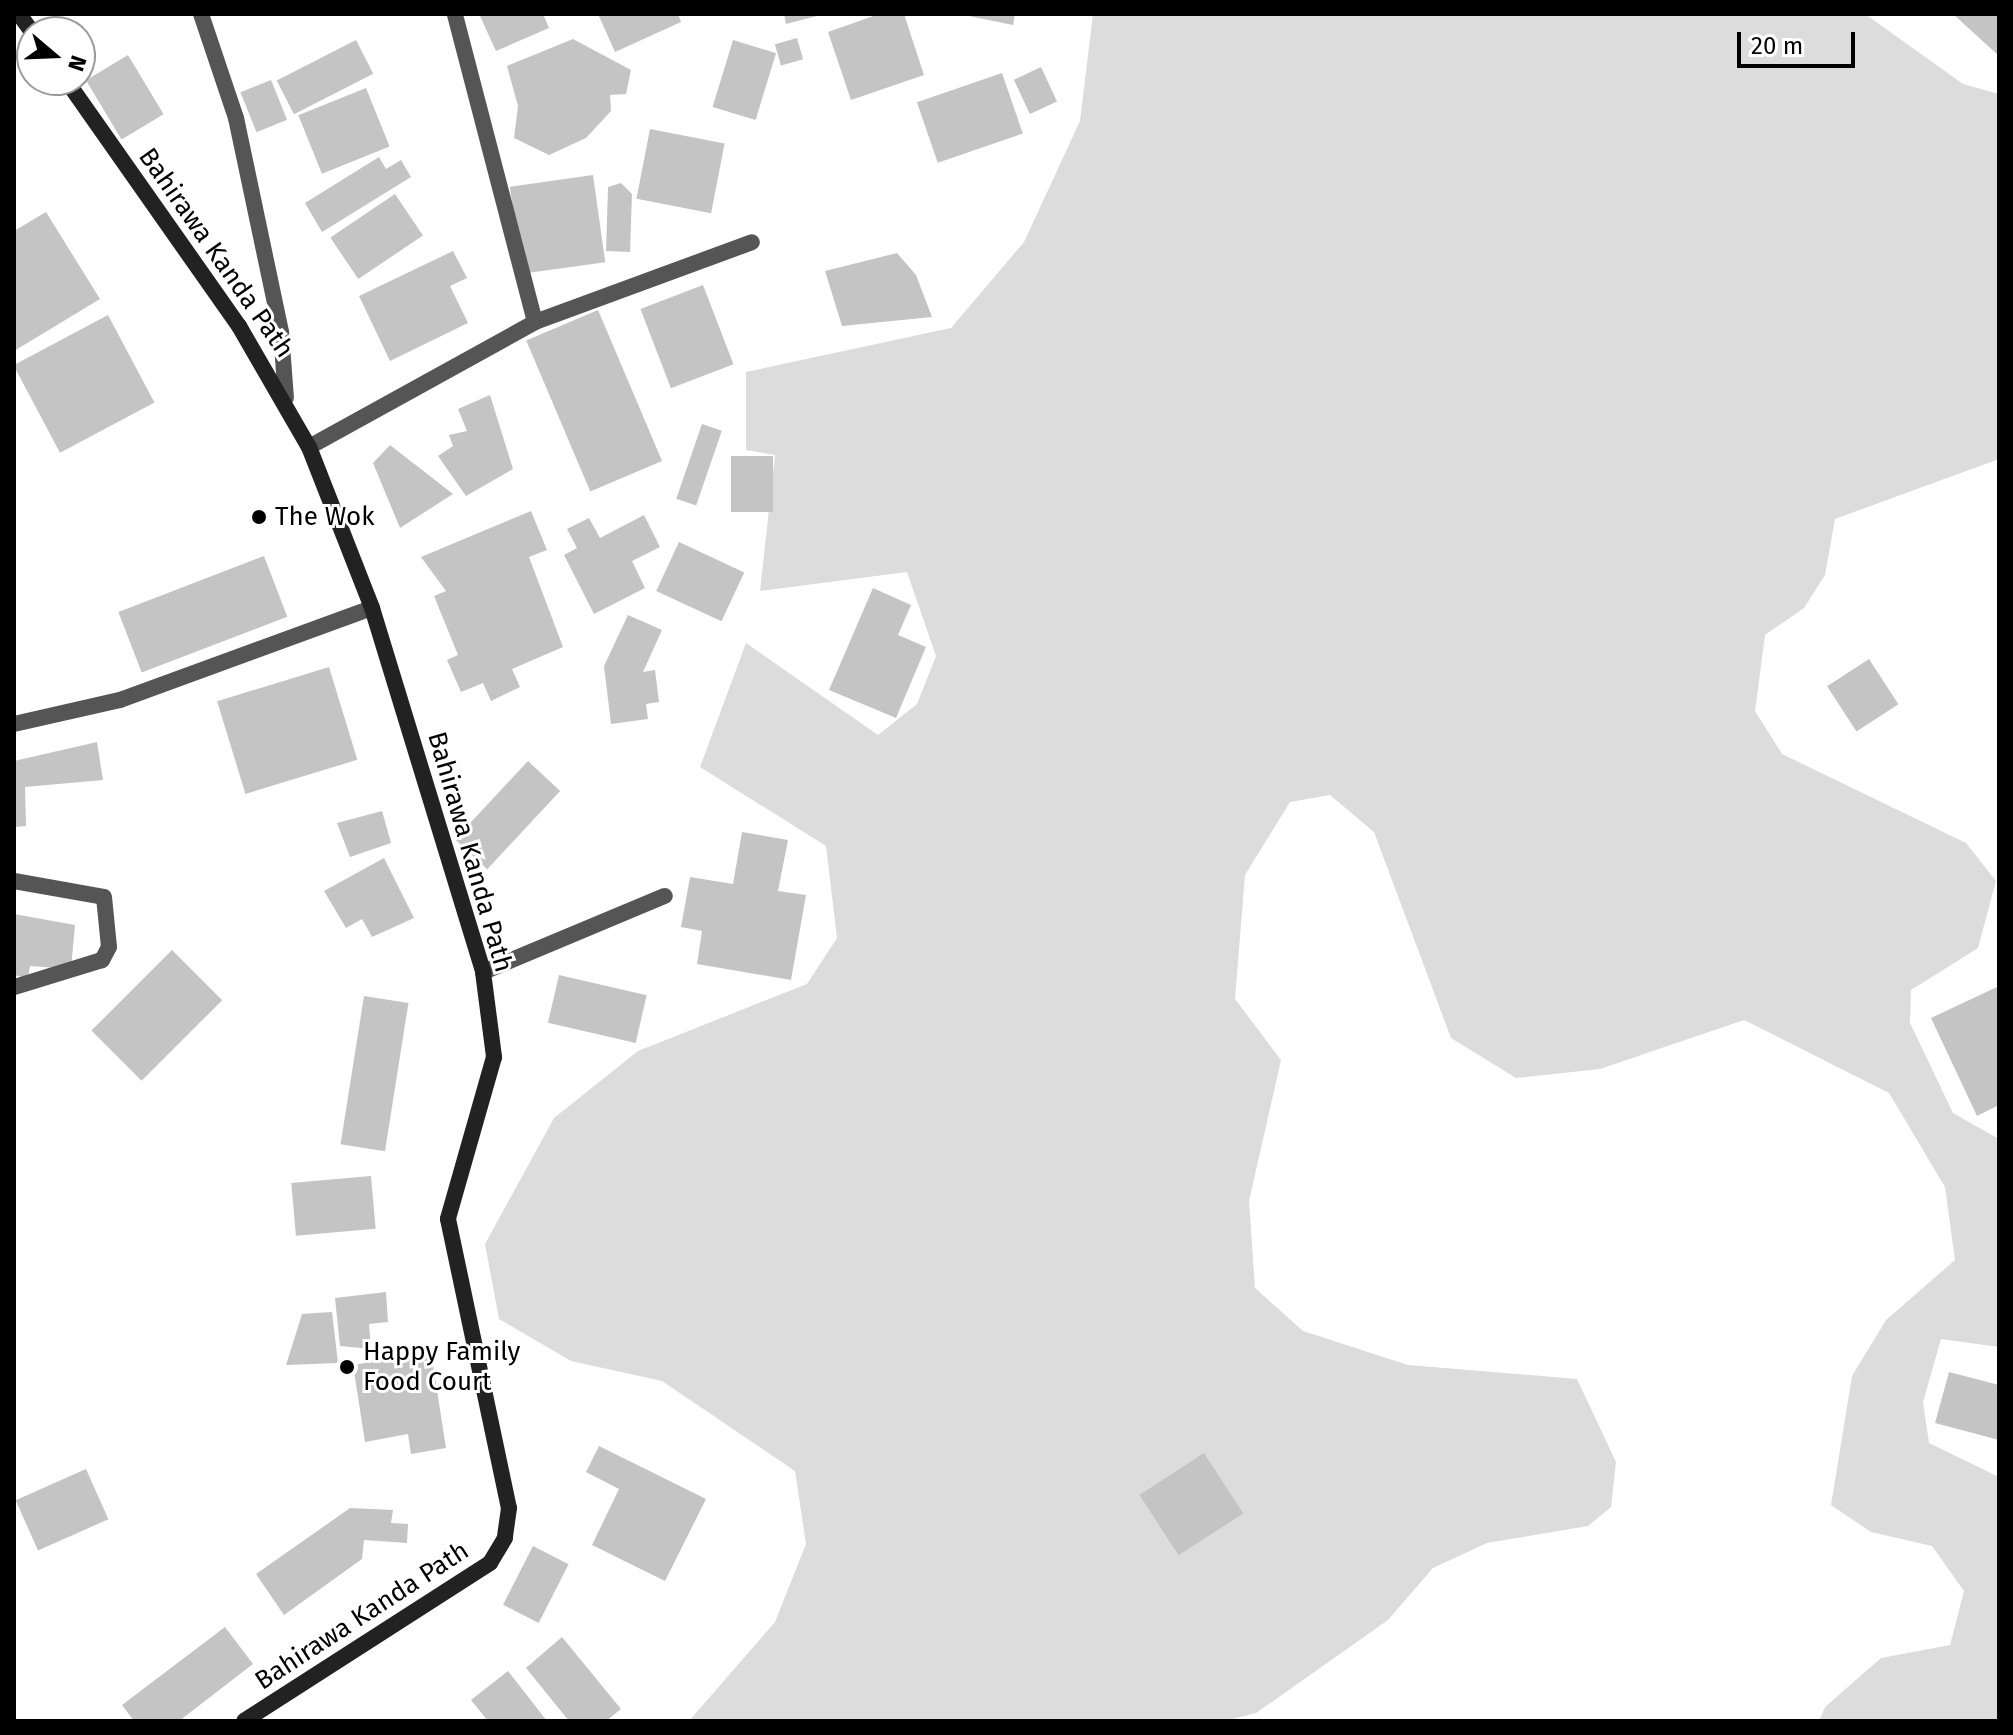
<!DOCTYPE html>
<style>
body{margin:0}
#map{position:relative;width:2013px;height:1735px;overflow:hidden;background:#fff;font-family:"Fira Sans",sans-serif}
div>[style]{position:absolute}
.green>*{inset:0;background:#dcdcdc}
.building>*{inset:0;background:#c4c4c4;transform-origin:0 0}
.lane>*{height:16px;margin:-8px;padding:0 8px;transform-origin:8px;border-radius:8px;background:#555}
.street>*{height:16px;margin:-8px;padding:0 8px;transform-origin:8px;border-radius:8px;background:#555}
.secondary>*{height:16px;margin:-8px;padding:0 8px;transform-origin:8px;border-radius:8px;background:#222}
.dots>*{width:22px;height:22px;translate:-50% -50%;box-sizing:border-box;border:4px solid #fff;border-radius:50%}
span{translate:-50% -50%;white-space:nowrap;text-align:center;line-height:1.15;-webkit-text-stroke:6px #fff;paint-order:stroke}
.street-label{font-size:26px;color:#000}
.poi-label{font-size:26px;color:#000}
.left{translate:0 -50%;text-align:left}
.frame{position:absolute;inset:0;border:16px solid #000;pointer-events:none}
.north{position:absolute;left:16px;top:16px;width:80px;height:80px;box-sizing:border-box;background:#fff;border:2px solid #999;border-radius:50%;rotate:109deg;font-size:22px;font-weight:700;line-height:32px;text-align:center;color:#000}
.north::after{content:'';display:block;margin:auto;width:28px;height:36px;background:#000;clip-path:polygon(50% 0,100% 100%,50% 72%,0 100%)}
.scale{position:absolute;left:1737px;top:32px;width:118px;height:36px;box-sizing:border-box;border:4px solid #000;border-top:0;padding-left:10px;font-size:24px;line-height:28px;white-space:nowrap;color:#000;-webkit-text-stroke:6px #fff;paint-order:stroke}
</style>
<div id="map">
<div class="green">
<div style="clip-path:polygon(1093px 14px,1865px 14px,1963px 84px,1999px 94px,1999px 459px,1835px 519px,1825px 575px,1804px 608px,1765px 635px,1755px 711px,1782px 754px,1966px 843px,1996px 881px,1978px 948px,1911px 990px,1910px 1023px,1953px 1113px,1999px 1139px,1999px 1347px,1941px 1339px,1923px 1402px,1929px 1443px,1999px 1477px,1999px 1721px,1819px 1721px,1825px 1707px,1881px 1658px,1950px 1645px,1964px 1591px,1932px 1546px,1871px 1532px,1831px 1505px,1852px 1376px,1886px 1320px,1955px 1260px,1945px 1187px,1889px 1093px,1744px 1020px,1600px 1069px,1516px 1078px,1451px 1038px,1374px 832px,1330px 795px,1290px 802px,1245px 875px,1235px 999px,1281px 1060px,1249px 1201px,1255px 1288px,1303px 1331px,1408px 1365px,1577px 1379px,1616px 1462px,1611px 1507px,1588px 1526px,1487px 1543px,1433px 1568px,1388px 1620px,1256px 1713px,1225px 1721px,689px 1721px,775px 1622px,806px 1544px,795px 1471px,662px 1381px,571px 1361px,499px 1319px,485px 1244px,554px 1118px,638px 1051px,807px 984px,837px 938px,826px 846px,700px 767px,746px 643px,878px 735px,917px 704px,936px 656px,907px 572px,760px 591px,775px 455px,746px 450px,746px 372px,951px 328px,1024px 242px,1080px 121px)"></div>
</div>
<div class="building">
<div style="clip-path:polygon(479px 14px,543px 14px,549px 28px,496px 51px)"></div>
<div style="clip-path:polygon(598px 14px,678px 14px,681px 22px,615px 52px)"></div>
<div style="clip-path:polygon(784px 14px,821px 14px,821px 15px,786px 24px)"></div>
<div style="clip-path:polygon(879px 14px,904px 14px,924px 75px,851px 100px,828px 32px)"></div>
<div style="clip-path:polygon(959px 14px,1015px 14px,1013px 25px)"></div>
<div style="clip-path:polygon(1953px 14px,1999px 14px,1999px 56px)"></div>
<div style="left:797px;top:38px;width:22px;height:23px;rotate:74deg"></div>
<div style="clip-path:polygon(573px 39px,631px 70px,626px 94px,610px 95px,611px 111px,586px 138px,549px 155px,514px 138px,518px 106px,507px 66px)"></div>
<div style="left:356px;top:40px;width:38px;height:89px;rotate:63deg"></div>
<div style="left:733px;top:40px;width:45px;height:70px;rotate:17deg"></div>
<div style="left:128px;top:55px;width:69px;height:49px;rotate:59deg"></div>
<div style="left:1041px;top:67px;width:38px;height:30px;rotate:65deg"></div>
<div style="left:1002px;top:73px;width:64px;height:90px;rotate:71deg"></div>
<div style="left:271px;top:80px;width:43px;height:33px;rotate:68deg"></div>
<div style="left:366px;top:88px;width:63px;height:73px;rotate:68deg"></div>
<div style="left:650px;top:129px;width:76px;height:71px;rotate:11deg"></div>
<div style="clip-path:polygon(379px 157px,386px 169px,401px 160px,411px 177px,322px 232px,305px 203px)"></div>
<div style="left:593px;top:175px;width:88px;height:84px;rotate:82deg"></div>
<div style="clip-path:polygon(621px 183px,632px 194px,630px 252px,606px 251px,608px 187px)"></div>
<div style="left:395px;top:194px;width:50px;height:78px;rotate:56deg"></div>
<div style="clip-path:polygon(46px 212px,100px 299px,14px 351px,14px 231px)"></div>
<div style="clip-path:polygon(453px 251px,467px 278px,450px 286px,468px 323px,390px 361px,359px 296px)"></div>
<div style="clip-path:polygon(897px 253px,916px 275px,932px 317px,842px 326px,825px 271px)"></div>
<div style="left:703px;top:285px;width:85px;height:67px;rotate:69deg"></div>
<div style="left:598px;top:310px;width:164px;height:78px;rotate:67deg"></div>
<div style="left:108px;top:315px;width:99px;height:107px;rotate:62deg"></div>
<div style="clip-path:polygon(490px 395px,513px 469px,466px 496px,438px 456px,453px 446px,449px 435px,467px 431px,458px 409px)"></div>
<div style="left:702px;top:424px;width:21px;height:79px;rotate:19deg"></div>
<div style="clip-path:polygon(390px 445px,453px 494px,400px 528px,373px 463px)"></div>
<div style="left:731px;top:456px;width:42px;height:56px"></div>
<div style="clip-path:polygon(531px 511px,547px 550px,529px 557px,563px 647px,512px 669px,520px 687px,491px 701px,483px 683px,461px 692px,447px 660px,458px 655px,434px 596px,446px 591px,421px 557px)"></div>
<div style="clip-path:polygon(644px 515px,660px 547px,632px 561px,645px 588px,594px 614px,564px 555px,577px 548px,567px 529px,589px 518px,600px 538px)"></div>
<div style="left:679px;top:542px;width:72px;height:54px;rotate:25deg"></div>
<div style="left:264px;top:556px;width:65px;height:156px;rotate:69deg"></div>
<div style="clip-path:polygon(873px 588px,911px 605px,898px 635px,926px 647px,896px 718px,829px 690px)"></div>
<div style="clip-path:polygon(628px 615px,662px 630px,643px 672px,655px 670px,659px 702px,646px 704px,648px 719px,611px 724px,604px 666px)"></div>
<div style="left:1869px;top:659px;width:54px;height:50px;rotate:57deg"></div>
<div style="left:329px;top:667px;width:97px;height:117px;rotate:73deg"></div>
<div style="clip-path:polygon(97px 742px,103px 780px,25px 787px,26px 826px,14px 827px,14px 761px)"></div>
<div style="left:528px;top:761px;width:44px;height:107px;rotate:43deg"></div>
<div style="clip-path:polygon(382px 811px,391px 843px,350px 857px,337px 823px)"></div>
<div style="clip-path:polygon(742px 832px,788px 840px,778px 891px,806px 895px,791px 980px,697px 964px,702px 931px,681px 927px,690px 877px,733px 884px)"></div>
<div style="clip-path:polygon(384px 858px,414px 918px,372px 937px,362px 919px,346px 928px,324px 891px)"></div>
<div style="clip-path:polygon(14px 914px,75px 925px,71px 969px,30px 966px,28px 978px,14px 975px)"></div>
<div style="left:172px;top:950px;width:71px;height:114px;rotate:45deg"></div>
<div style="left:559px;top:975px;width:90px;height:49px;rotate:13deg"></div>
<div style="clip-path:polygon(1999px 986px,1999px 1105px,1977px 1116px,1931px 1018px)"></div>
<div style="left:364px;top:996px;width:45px;height:150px;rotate:9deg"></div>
<div style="left:371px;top:1176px;width:53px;height:80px;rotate:85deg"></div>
<div style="clip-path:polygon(386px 1292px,388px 1322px,369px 1324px,371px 1349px,340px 1346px,335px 1298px)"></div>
<div style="clip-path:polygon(332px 1312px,338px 1363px,286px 1365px,302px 1314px)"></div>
<div style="clip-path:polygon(431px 1352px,446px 1448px,411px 1454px,408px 1434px,365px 1442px,353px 1365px)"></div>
<div style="clip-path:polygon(1949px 1372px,1999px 1385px,1999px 1440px,1935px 1423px)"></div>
<div style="clip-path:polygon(599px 1446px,706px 1499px,665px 1581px,592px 1545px,619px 1489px,586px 1472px)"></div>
<div style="left:1204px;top:1453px;width:72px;height:77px;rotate:57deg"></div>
<div style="left:86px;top:1469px;width:55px;height:77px;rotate:66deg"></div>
<div style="clip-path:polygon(350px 1508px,393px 1510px,391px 1523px,408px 1524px,407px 1543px,364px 1540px,362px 1559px,284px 1615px,256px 1574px)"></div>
<div style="left:533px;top:1546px;width:40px;height:66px;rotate:27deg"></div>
<div style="clip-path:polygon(225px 1627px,253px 1664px,179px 1721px,134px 1721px,122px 1705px)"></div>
<div style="clip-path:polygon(562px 1637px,621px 1709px,606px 1721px,569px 1721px,526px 1668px)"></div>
<div style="clip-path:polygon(508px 1671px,547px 1721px,488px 1721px,471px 1700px)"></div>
</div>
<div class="lane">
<div style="left:14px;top:724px;width:109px;rotate:-12.8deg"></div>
<div style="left:120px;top:700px;width:268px;rotate:-20.1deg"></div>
<div style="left:14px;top:881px;width:91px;rotate:10.1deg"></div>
<div style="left:104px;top:897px;width:50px;rotate:84.3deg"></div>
<div style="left:109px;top:947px;width:15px;rotate:118deg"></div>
<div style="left:102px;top:960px;width:92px;rotate:162.9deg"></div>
<div style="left:483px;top:972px;width:197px;rotate:-22.7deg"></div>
</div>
<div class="street">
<div style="left:201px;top:14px;width:110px;rotate:71.4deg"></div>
<div style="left:236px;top:118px;width:219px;rotate:78.1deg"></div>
<div style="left:281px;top:332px;width:66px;rotate:85.7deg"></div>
<div style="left:535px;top:322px;width:231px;rotate:-20.2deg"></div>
<div style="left:309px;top:447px;width:258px;rotate:-28.9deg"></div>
<div style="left:535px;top:322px;width:318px;rotate:-104.6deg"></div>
</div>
<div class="secondary">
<div style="left:19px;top:14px;width:22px;rotate:54deg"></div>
<div style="left:66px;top:80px;width:301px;rotate:54.9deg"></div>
<div style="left:239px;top:326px;width:140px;rotate:60deg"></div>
<div style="left:309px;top:447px;width:173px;rotate:68.6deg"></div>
<div style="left:372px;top:608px;width:381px;rotate:73deg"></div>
<div style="left:483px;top:972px;width:86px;rotate:82.6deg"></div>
<div style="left:494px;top:1057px;width:168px;rotate:105.9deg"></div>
<div style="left:448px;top:1219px;width:295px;rotate:78.1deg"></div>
<div style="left:509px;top:1508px;width:30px;rotate:98deg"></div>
<div style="left:505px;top:1538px;width:29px;rotate:121deg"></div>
<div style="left:490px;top:1563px;width:292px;rotate:147.3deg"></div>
</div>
<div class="dots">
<div style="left:259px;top:517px;background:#000"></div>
<div style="left:347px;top:1367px;background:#000"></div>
</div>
<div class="street-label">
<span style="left:216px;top:253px;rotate:55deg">Bahirawa Kanda Path</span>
<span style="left:470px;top:852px;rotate:74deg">Bahirawa Kanda Path</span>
<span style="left:362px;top:1616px;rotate:-33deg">Bahirawa Kanda Path</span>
</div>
<div class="poi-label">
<span class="left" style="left:275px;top:517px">The Wok</span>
<span class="left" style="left:363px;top:1367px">Happy Family<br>Food Court</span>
</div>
<div class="frame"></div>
<div class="north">N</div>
<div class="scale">20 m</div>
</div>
